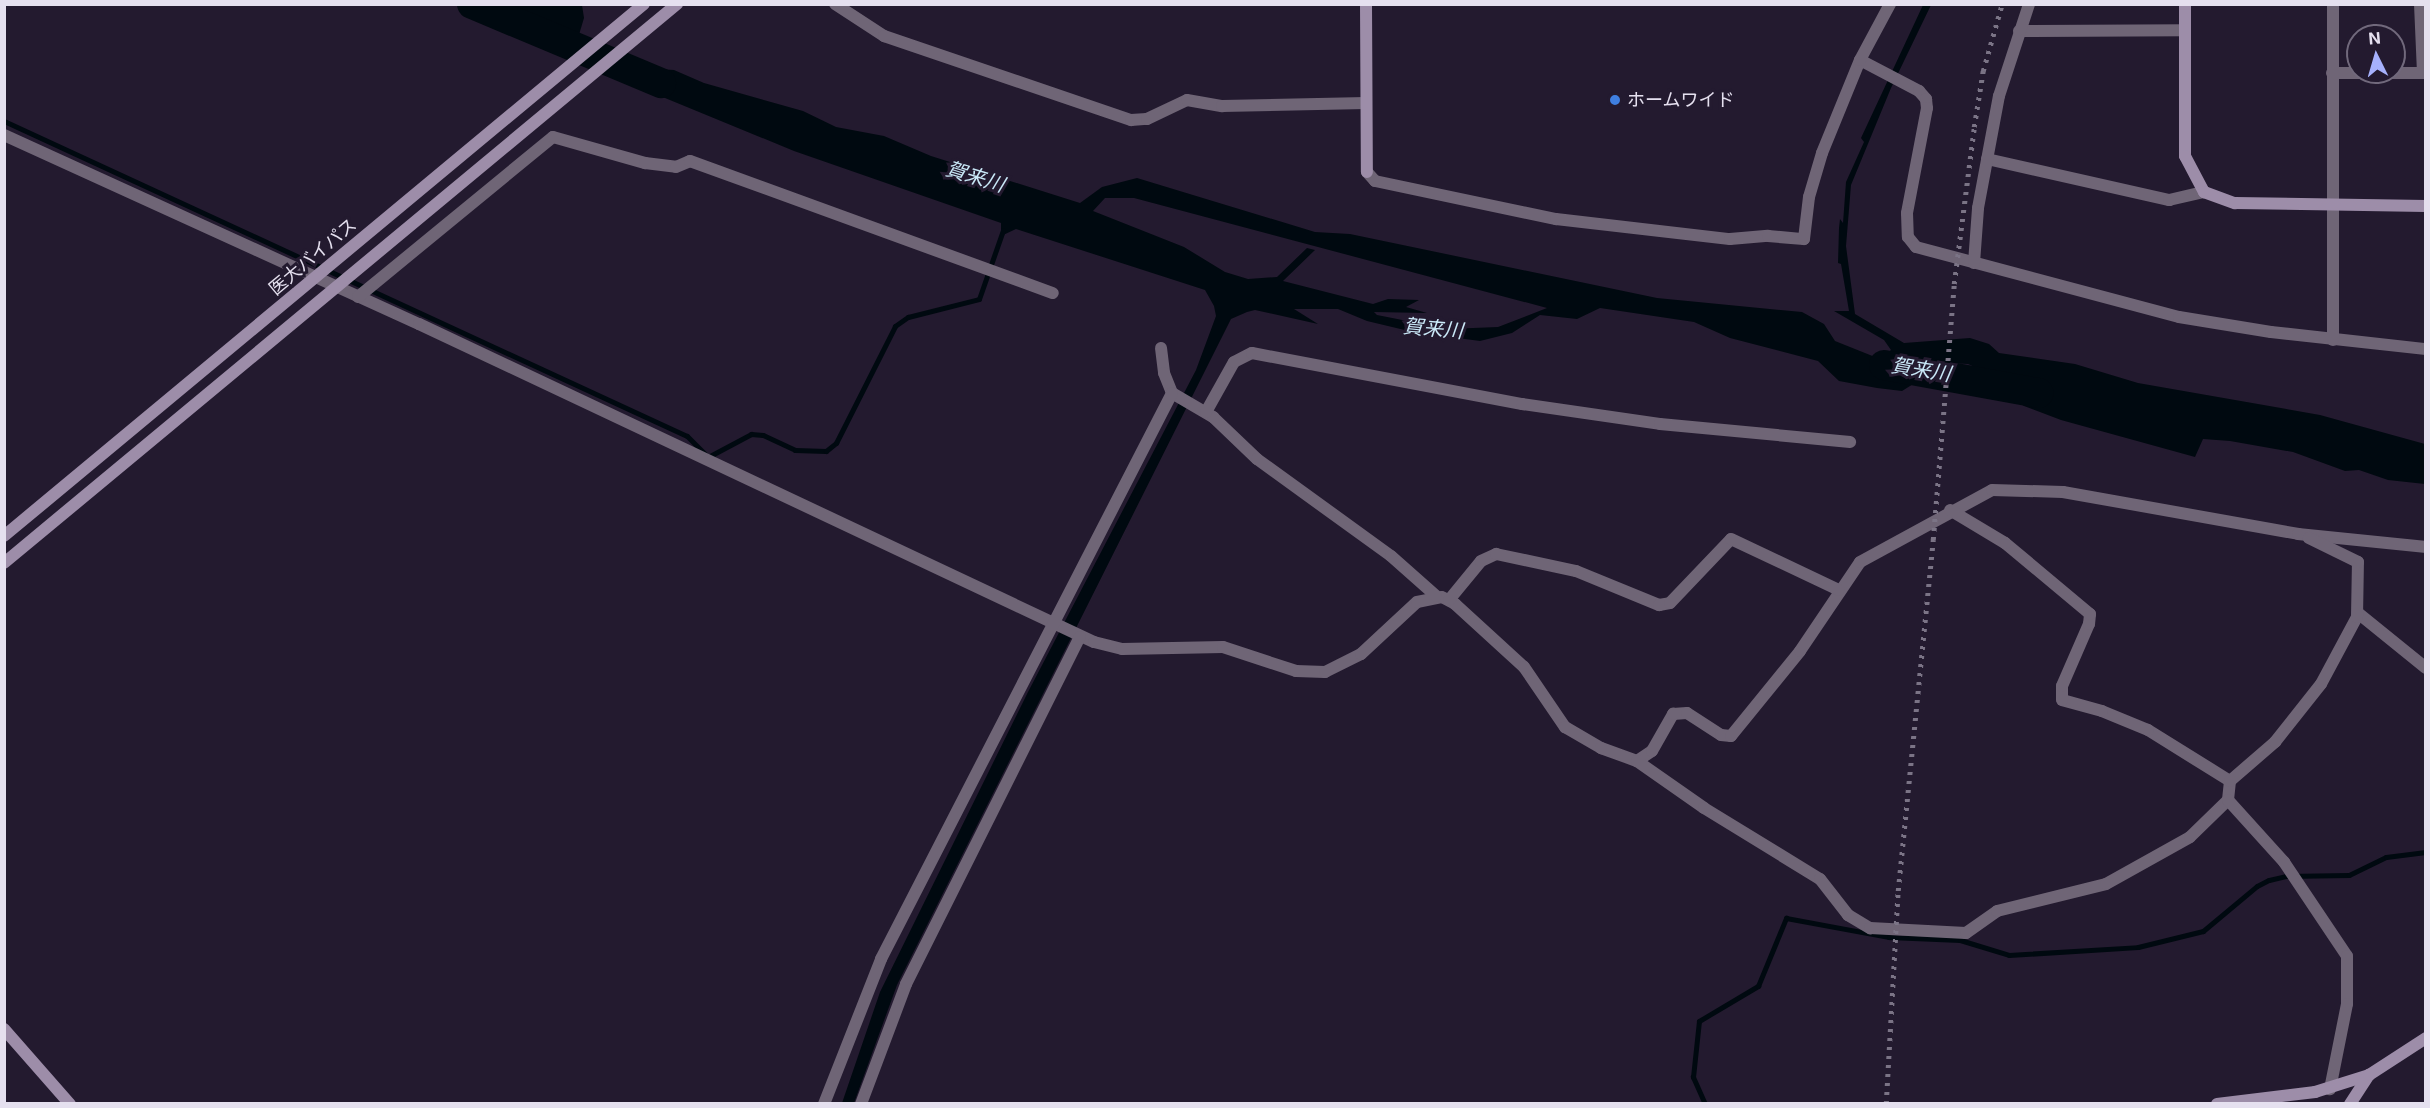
<!DOCTYPE html>
<meta charset="utf-8">
<style>
body{margin:0}
#map{position:relative;width:2430px;height:1108px;overflow:hidden;background:#231a2f;font-family:Inter,"Noto Sans JP",sans-serif}
div>[style]{position:absolute}
.water>*{inset:0;background:#000910}
.stream>*{height:5px;margin:-2.5px;padding:0 2.5px;transform-origin:2.5px;border-radius:2.5px;background:#000910}
.river>*{height:30px;margin:-15px;padding:0 15px;transform-origin:15px;border-radius:15px;background:#000910}
.street>*{height:12px;margin:-6px;padding:0 6px;transform-origin:6px;border-radius:6px;background:#6f6576}
.secondary>*{height:12px;margin:-6px;padding:0 6px;transform-origin:6px;border-radius:6px;background:#9d8da9}
.rail>*{height:4.5px;margin-top:-2.25px;transform-origin:0;background:repeating-linear-gradient(90deg,#7b7486 0 3px,transparent 0 9px)}
.dots>*{width:16px;height:16px;translate:-50% -50%;box-sizing:border-box;border:3px solid #231a2f;border-radius:50%}
span{translate:-50% -50%;white-space:nowrap;text-align:center;line-height:1.15;-webkit-text-stroke:6px #231a2f;paint-order:stroke}
.poi-label{font-size:18px;color:#e5e0ef}
.left{translate:0 -50%;text-align:left}
.street-label{font-size:18px;color:#e5e0ef}
.water-label{font-size:20px;color:#cae9f8;font-style:italic}
.frame{position:absolute;inset:0;border:6px solid #e5e0ef;pointer-events:none}
.north{position:absolute;left:2346px;top:24px;width:60px;height:60px;box-sizing:border-box;background:#231a2f;border:2px solid #71697c;border-radius:50%;rotate:355deg;font-size:16px;font-weight:700;line-height:24px;text-align:center;color:#e5e0ef}
.north::after{content:'';display:block;margin:auto;width:21px;height:27px;background:#a6b1fc;clip-path:polygon(50% 0,100% 100%,50% 72%,0 100%)}
</style>
<div id="map">
<div class="water">
<div style="clip-path:polygon(473px 5px,582px 5px,584px 18px,578px 38px,564px 48px)"></div>
<div style="clip-path:polygon(evenodd,1923px 5px,1931px 5px,1891px 88px,1851px 185px,1846px 246px,1855px 314px,1904px 343px,1970px 338px,1989px 344px,1999px 353px,2075px 364px,2138px 383px,2320px 415px,2425px 444px,2425px 484px,2388px 480px,2359px 470px,2345px 471px,2293px 452px,2230px 441px,2203px 439px,2195px 457px,2061px 420px,2024px 406px,2001px 389px,1988px 373px,1968px 364px,1930px 362px,1918px 381px,1902px 391px,1877px 388px,1839px 381px,1818px 361px,1730px 338px,1694px 322px,1600px 308px,1577px 319px,1540px 315px,1512px 333px,1480px 341px,1413px 332px,1367px 321px,1338px 309px,1294px 309px,1318px 324px,1255px 310px,1247px 312px,1231px 319px,897px 985px,854px 1103px,842px 1103px,880px 992px,1028px 692px,1196px 370px,1216px 316px,1214px 306px,1205px 290px,1016px 229px,1001px 236px,1001px 223px,794px 151px,614px 77px,631px 60px,643px 68px,674px 70px,704px 83px,803px 111px,836px 127px,884px 136px,931px 156px,1080px 203px,1102px 187px,1137px 178px,1315px 232px,1350px 234px,1657px 298px,1802px 312px,1824px 324px,1835px 341px,1880px 359px,1891px 350px,1884px 340px,1834px 311px,1849px 311px,1841px 264px,1838px 263px,1839px 228px,1840px 219px,1843px 223px,1846px 182px,1864px 142px,1861px 138px,1923px 5px,1105px 198px,1134px 198px,1547px 308px,1498px 327px,1448px 329px,1377px 315px,1374px 312px,1427px 313px,1406px 307px,1419px 300px,1388px 299px,1373px 304px,1283px 281px,1315px 250px,1307px 248px,1277px 277px,1248px 279px,1225px 272px,1184px 247px,1093px 211px,1105px 198px)"></div>
</div>
<div class="stream">
<div style="left:4px;top:121px;width:752px;rotate:24.76deg"></div>
<div style="left:687px;top:436px;width:30px;rotate:45deg"></div>
<div style="left:708px;top:457px;width:49px;rotate:-28.1deg"></div>
<div style="left:751px;top:434px;width:12px;rotate:5deg"></div>
<div style="left:763px;top:435px;width:35px;rotate:25deg"></div>
<div style="left:795px;top:450px;width:31px;rotate:2deg"></div>
<div style="left:826px;top:451px;width:13px;rotate:-39deg"></div>
<div style="left:836px;top:443px;width:131px;rotate:-63.2deg"></div>
<div style="left:895px;top:326px;width:16px;rotate:-35deg"></div>
<div style="left:908px;top:317px;width:73px;rotate:-14.2deg"></div>
<div style="left:979px;top:299px;width:73px;rotate:-70.8deg"></div>
<div style="left:1705px;top:1104px;width:30px;rotate:-114deg"></div>
<div style="left:1693px;top:1077px;width:56px;rotate:-83.9deg"></div>
<div style="left:1699px;top:1021px;width:69px;rotate:-30.7deg"></div>
<div style="left:1758px;top:986px;width:74px;rotate:-67.6deg"></div>
<div style="left:1786px;top:918px;width:105px;rotate:10.5deg"></div>
<div style="left:1889px;top:937px;width:71px;rotate:2.4deg"></div>
<div style="left:1960px;top:940px;width:51px;rotate:17deg"></div>
<div style="left:2009px;top:955px;width:129px;rotate:-3.5deg"></div>
<div style="left:2138px;top:947px;width:67px;rotate:-13.8deg"></div>
<div style="left:2203px;top:931px;width:70px;rotate:-39.8deg"></div>
<div style="left:2257px;top:886px;width:13px;rotate:-27deg"></div>
<div style="left:2269px;top:880px;width:17px;rotate:-13deg"></div>
<div style="left:2286px;top:876px;width:63px;rotate:-0.9deg"></div>
<div style="left:2349px;top:875px;width:41px;rotate:-25.9deg"></div>
<div style="left:2386px;top:857px;width:40px;rotate:-7.1deg"></div>
</div>
<div class="river">
<div style="left:472px;top:4px;width:205px;rotate:22.7deg"></div>
<div style="left:1884px;top:365px;width:157px;rotate:10.3deg"></div>
</div>
<div class="street">
<div style="left:835px;top:4px;width:59px;rotate:33.1deg"></div>
<div style="left:884px;top:36px;width:261px;rotate:18.8deg"></div>
<div style="left:1131px;top:120px;width:16px;rotate:-4deg"></div>
<div style="left:1147px;top:119px;width:44px;rotate:-25.4deg"></div>
<div style="left:1187px;top:100px;width:36px;rotate:10deg"></div>
<div style="left:1222px;top:106px;width:144px;rotate:-1.2deg"></div>
<div style="left:2420px;top:4px;width:69px;rotate:87.5deg"></div>
<div style="left:2019px;top:31px;width:166px;rotate:-0.3deg"></div>
<div style="left:1860px;top:60px;width:67px;rotate:27.7deg"></div>
<div style="left:1919px;top:91px;width:11px;rotate:49deg"></div>
<div style="left:1926px;top:99px;width:9px;rotate:84deg"></div>
<div style="left:1927px;top:108px;width:107px;rotate:100.8deg"></div>
<div style="left:1907px;top:213px;width:24px;rotate:88deg"></div>
<div style="left:1908px;top:237px;width:13px;rotate:51deg"></div>
<div style="left:1916px;top:247px;width:272px;rotate:14.9deg"></div>
<div style="left:2179px;top:317px;width:93px;rotate:9.3deg"></div>
<div style="left:2271px;top:332px;width:156px;rotate:6.3deg"></div>
<div style="left:2332px;top:73px;width:94px"></div>
<div style="left:4px;top:135px;width:456px;rotate:24.5deg"></div>
<div style="left:419px;top:324px;width:746px;rotate:25.23deg"></div>
<div style="left:1094px;top:642px;width:29px;rotate:14deg"></div>
<div style="left:1122px;top:649px;width:101px;rotate:-1.1deg"></div>
<div style="left:1223px;top:647px;width:77px;rotate:18.2deg"></div>
<div style="left:1296px;top:671px;width:29px;rotate:2deg"></div>
<div style="left:1325px;top:672px;width:40px;rotate:-26.6deg"></div>
<div style="left:1361px;top:654px;width:76px;rotate:-42.9deg"></div>
<div style="left:1417px;top:602px;width:25px;rotate:-11deg"></div>
<div style="left:1442px;top:597px;width:15px;rotate:28deg"></div>
<div style="left:1455px;top:604px;width:93px;rotate:42.4deg"></div>
<div style="left:1524px;top:667px;width:73px;rotate:55.7deg"></div>
<div style="left:1565px;top:727px;width:42px;rotate:30.3deg"></div>
<div style="left:1601px;top:748px;width:38px;rotate:20deg"></div>
<div style="left:1637px;top:761px;width:18px;rotate:-34deg"></div>
<div style="left:1652px;top:751px;width:43px;rotate:-60.4deg"></div>
<div style="left:1673px;top:714px;width:14px;rotate:-4deg"></div>
<div style="left:1687px;top:713px;width:40px;rotate:32.9deg"></div>
<div style="left:1721px;top:735px;width:10px;rotate:6deg"></div>
<div style="left:1731px;top:736px;width:109px;rotate:-50.9deg"></div>
<div style="left:1800px;top:651px;width:107px;rotate:-56deg"></div>
<div style="left:1860px;top:562px;width:150px;rotate:-28.6deg"></div>
<div style="left:1992px;top:490px;width:71px;rotate:1.6deg"></div>
<div style="left:2063px;top:492px;width:239px;rotate:10.1deg"></div>
<div style="left:2298px;top:534px;width:129px;rotate:5.8deg"></div>
<div style="left:1987px;top:159px;width:187px;rotate:12.7deg"></div>
<div style="left:2169px;top:200px;width:36px;rotate:-13deg"></div>
<div style="left:1367px;top:172px;width:12px;rotate:48deg"></div>
<div style="left:1375px;top:181px;width:185px;rotate:11.9deg"></div>
<div style="left:1556px;top:219px;width:175px;rotate:6.6deg"></div>
<div style="left:1730px;top:239px;width:38px;rotate:-5deg"></div>
<div style="left:1768px;top:236px;width:36px;rotate:5deg"></div>
<div style="left:1804px;top:239px;width:42px;rotate:-83.2deg"></div>
<div style="left:1809px;top:197px;width:46px;rotate:-73.5deg"></div>
<div style="left:1822px;top:153px;width:100px;rotate:-67.8deg"></div>
<div style="left:1860px;top:60px;width:64px;rotate:-61.8deg"></div>
<div style="left:1974px;top:263px;width:55px;rotate:-85.8deg"></div>
<div style="left:1978px;top:208px;width:114px;rotate:-79.4deg"></div>
<div style="left:1999px;top:96px;width:97px;rotate:-71.9deg"></div>
<div style="left:358px;top:297px;width:252px;rotate:-39.4deg"></div>
<div style="left:553px;top:137px;width:96px;rotate:15.8deg"></div>
<div style="left:645px;top:163px;width:31px;rotate:7deg"></div>
<div style="left:676px;top:167px;width:15px;rotate:-23deg"></div>
<div style="left:690px;top:161px;width:386px;rotate:20deg"></div>
<div style="left:2333px;top:340px;width:336px;rotate:-90deg"></div>
<div style="left:1161px;top:348px;width:25px;rotate:83deg"></div>
<div style="left:1164px;top:373px;width:22px;rotate:68deg"></div>
<div style="left:1172px;top:393px;width:48px;rotate:30.3deg"></div>
<div style="left:1213px;top:417px;width:61px;rotate:43.7deg"></div>
<div style="left:1257px;top:459px;width:165px;rotate:35.9deg"></div>
<div style="left:1391px;top:556px;width:60px;rotate:41.6deg"></div>
<div style="left:1206px;top:412px;width:57px;rotate:-60.8deg"></div>
<div style="left:1234px;top:362px;width:20px;rotate:-27deg"></div>
<div style="left:1252px;top:353px;width:275px;rotate:10.7deg"></div>
<div style="left:1522px;top:404px;width:139px;rotate:8.2deg"></div>
<div style="left:1660px;top:424px;width:191px;rotate:5.4deg"></div>
<div style="left:1449px;top:600px;width:50px;rotate:-50.6deg"></div>
<div style="left:1481px;top:561px;width:17px;rotate:-25deg"></div>
<div style="left:1496px;top:554px;width:82px;rotate:12deg"></div>
<div style="left:1576px;top:571px;width:90px;rotate:22.3deg"></div>
<div style="left:1659px;top:605px;width:11px;rotate:-10deg"></div>
<div style="left:1670px;top:603px;width:88px;rotate:-46.4deg"></div>
<div style="left:1731px;top:539px;width:119px;rotate:25.3deg"></div>
<div style="left:2358px;top:613px;width:87px;rotate:39deg"></div>
<div style="left:1637px;top:761px;width:82px;rotate:35deg"></div>
<div style="left:1704px;top:808px;width:136px;rotate:31.5deg"></div>
<div style="left:1820px;top:879px;width:46px;rotate:52.1deg"></div>
<div style="left:1848px;top:915px;width:26px;rotate:31deg"></div>
<div style="left:1870px;top:928px;width:96px;rotate:3deg"></div>
<div style="left:1966px;top:933px;width:38px;rotate:-35deg"></div>
<div style="left:1997px;top:911px;width:112px;rotate:-13.9deg"></div>
<div style="left:2106px;top:884px;width:96px;rotate:-29.2deg"></div>
<div style="left:2190px;top:837px;width:53px;rotate:-44.2deg"></div>
<div style="left:2228px;top:800px;width:19px;rotate:-84deg"></div>
<div style="left:2230px;top:781px;width:97px;rotate:-148.1deg"></div>
<div style="left:2148px;top:730px;width:50px;rotate:-157.6deg"></div>
<div style="left:2102px;top:711px;width:41px;rotate:-164.6deg"></div>
<div style="left:2062px;top:700px;width:14px;rotate:-90deg"></div>
<div style="left:2062px;top:686px;width:68px;rotate:-66.5deg"></div>
<div style="left:2089px;top:624px;width:10px;rotate:-84deg"></div>
<div style="left:2090px;top:614px;width:111px;rotate:-140.1deg"></div>
<div style="left:2005px;top:543px;width:64px;rotate:-149deg"></div>
<div style="left:2230px;top:781px;width:60px;rotate:-40.9deg"></div>
<div style="left:2275px;top:742px;width:74px;rotate:-51.6deg"></div>
<div style="left:2321px;top:684px;width:76px;rotate:-61.8deg"></div>
<div style="left:2357px;top:617px;width:55px;rotate:-89deg"></div>
<div style="left:2358px;top:562px;width:55px;rotate:-153.9deg"></div>
<div style="left:2228px;top:800px;width:84px;rotate:47.9deg"></div>
<div style="left:2284px;top:862px;width:113px;rotate:56.2deg"></div>
<div style="left:2347px;top:956px;width:48px;rotate:90deg"></div>
<div style="left:2347px;top:1004px;width:87px;rotate:101.3deg"></div>
<div style="left:824px;top:1104px;width:156px;rotate:-68.5deg"></div>
<div style="left:881px;top:959px;width:636px;rotate:-62.79deg"></div>
<div style="left:861px;top:1104px;width:128px;rotate:-69.4deg"></div>
<div style="left:906px;top:984px;width:388px;rotate:-63.4deg"></div>
</div>
<div class="secondary">
<div style="left:1366px;top:4px;width:168px;rotate:89.7deg"></div>
<div style="left:2185px;top:4px;width:152px;rotate:90deg"></div>
<div style="left:2185px;top:156px;width:41px;rotate:62.2deg"></div>
<div style="left:2204px;top:192px;width:33px;rotate:20deg"></div>
<div style="left:2235px;top:203px;width:191px;rotate:0.9deg"></div>
<div style="left:4px;top:536px;width:832px;rotate:-39.74deg"></div>
<div style="left:4px;top:563px;width:875px;rotate:-39.71deg"></div>
<div style="left:4px;top:1029px;width:100px;rotate:48.7deg"></div>
<div style="left:2217px;top:1104px;width:99px;rotate:-7deg"></div>
<div style="left:2315px;top:1092px;width:57px;rotate:-17.5deg"></div>
<div style="left:2350px;top:1104px;width:35px;rotate:-57deg"></div>
<div style="left:2369px;top:1075px;width:68px;rotate:-33deg"></div>
</div>
<div class="rail">
<div style="left:1886px;top:1104px;width:213px;rotate:-86.8deg"></div>
<div style="left:1898px;top:891px;width:353px;rotate:-84.3deg"></div>
<div style="left:1933px;top:540px;width:257px;rotate:-85.3deg"></div>
<div style="left:1954px;top:284px;width:158px;rotate:-82.7deg"></div>
<div style="left:1974px;top:127px;width:57px;rotate:-80.9deg"></div>
<div style="left:1983px;top:71px;width:70px;rotate:-74.2deg"></div>
</div>
<div class="dots">
<div style="left:1615px;top:100px;background:#3f7fe0"></div>
</div>
<div class="poi-label">
<span class="left" style="left:1627px;top:100px">ホームワイド</span>
</div>
<div class="street-label">
<span style="left:313px;top:257px;rotate:-40deg">医大バイパス</span>
</div>
<div class="water-label">
<span style="left:975px;top:177px;rotate:17deg">賀来川</span>
<span style="left:1433px;top:329px;rotate:5deg">賀来川</span>
<span style="left:1921px;top:370px;rotate:9deg">賀来川</span>
</div>
<div class="frame"></div>
<div class="north">N</div>
</div>
